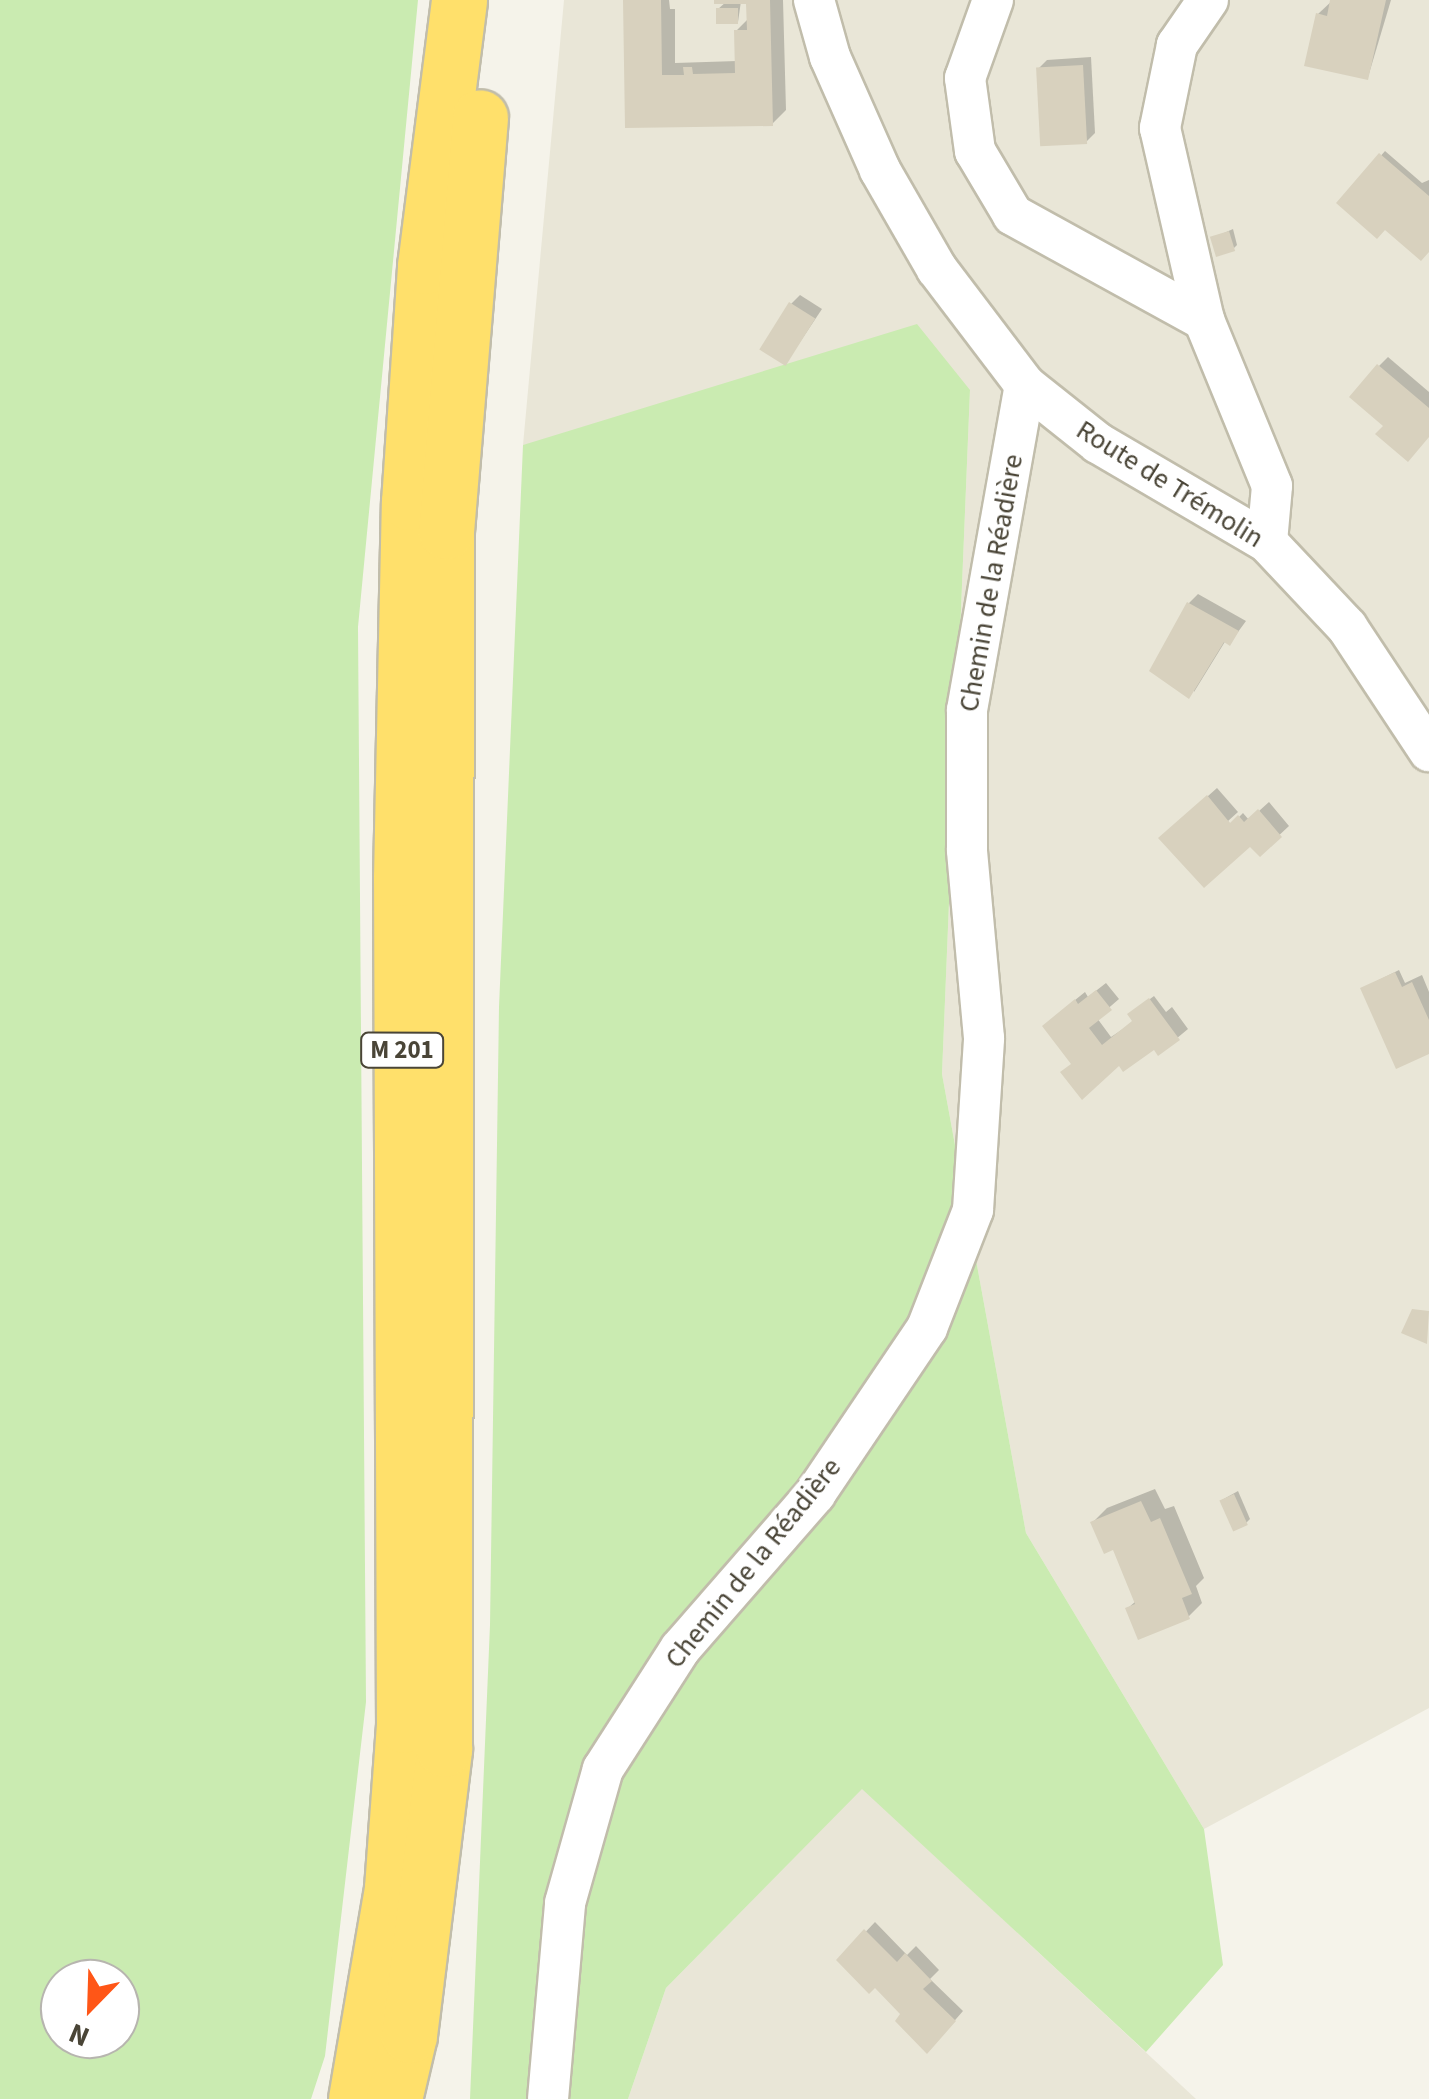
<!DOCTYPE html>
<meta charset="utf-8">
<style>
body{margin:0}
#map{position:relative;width:1429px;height:2099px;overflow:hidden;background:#f5f3ea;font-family:"Source Sans 3",sans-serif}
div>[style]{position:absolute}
.residential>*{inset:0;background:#e9e6d7}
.green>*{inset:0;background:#caebb1}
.shadow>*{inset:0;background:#0003}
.building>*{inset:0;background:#d8d1be;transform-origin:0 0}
.roads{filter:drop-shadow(2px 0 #c1bdab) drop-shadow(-2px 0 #c1bdab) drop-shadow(0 2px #c1bdab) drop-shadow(0 -2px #c1bdab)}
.minor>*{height:40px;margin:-20px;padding:0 20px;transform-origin:20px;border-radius:20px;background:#fff}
.highway>*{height:55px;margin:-27.5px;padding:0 27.5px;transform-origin:27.5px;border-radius:27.5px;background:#ffe06b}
span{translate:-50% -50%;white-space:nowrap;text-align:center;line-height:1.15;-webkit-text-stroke:9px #fff;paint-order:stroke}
.shield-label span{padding:2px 8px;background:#fff;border:2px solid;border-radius:8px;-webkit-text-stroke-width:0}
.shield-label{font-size:25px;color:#4a4537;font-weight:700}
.street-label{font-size:28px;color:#4a4537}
.north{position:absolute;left:40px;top:1959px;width:100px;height:100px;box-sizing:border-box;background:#fff;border:2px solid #b7b5af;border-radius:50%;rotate:203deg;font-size:28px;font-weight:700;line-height:40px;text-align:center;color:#4a4537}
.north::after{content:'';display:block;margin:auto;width:35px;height:45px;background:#ff5617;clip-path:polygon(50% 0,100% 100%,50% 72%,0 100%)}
</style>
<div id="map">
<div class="residential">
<div style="clip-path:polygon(564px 0,1429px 0,1429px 1708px,1204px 1829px,1026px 1533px,942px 1074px,970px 390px,523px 445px)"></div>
<div style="clip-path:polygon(862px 1788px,1196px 2099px,628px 2099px,666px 1988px)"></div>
</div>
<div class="green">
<div style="clip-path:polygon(evenodd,0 0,418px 0,358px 627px,366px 1702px,325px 2056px,311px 2099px,0 2099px,0 0,120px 1979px,120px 2039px,60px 2039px,60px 1979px,120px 1979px)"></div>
<div style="clip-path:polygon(917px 324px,970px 390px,942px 1074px,1026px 1533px,1204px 1829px,1223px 1965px,1146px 2052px,862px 1789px,666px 1988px,628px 2099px,470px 2099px,490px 1625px,499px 1007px,523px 445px)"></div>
</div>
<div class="shadow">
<div style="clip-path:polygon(625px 0,669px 0,670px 9px,675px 9px,675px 63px,737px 61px,736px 31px,749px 18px,748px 1px,741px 1px,738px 22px,718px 9px,726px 2px,717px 0,783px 0,786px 110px,772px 124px,628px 126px)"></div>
<div style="clip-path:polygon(1333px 0,1391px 0,1368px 77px,1318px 14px)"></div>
<div style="clip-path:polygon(1091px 57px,1095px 133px,1086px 142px,1038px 69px,1047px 60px)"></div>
<div style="clip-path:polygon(1385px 151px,1422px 183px,1429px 180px,1429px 249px,1340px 203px)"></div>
<div style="clip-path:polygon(1233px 229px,1237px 245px,1233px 249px,1213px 238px)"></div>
<div style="clip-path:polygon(800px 295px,822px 309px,786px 363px,791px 304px)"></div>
<div style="clip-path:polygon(1388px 357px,1429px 392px,1429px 435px,1386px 426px,1379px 366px)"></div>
<div style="clip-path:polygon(1198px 594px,1246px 621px,1230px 643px,1226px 640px,1194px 692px,1189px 603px)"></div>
<div style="clip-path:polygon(1217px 788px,1238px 812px,1228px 821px,1231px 825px,1243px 813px,1249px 820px,1269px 802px,1289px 826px,1260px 853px,1251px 843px,1171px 829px)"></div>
<div style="clip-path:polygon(1399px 970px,1405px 983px,1422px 975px,1429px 992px,1429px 1052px,1363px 988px)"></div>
<div style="clip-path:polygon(1106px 983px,1119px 999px,1097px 1018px,1111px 1037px,1135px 1021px,1134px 1011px,1154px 996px,1166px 1012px,1172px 1007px,1188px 1029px,1159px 1053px,1154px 1047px,1119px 1062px,1074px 1062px,1054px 1017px,1085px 992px,1088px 997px)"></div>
<div style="clip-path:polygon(1155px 1489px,1165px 1509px,1174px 1506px,1204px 1578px,1196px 1586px,1202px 1603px,1188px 1617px,1128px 1608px,1136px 1601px,1114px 1547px,1093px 1522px,1107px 1508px)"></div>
<div style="clip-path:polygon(1238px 1491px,1250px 1519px,1246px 1523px,1222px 1500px)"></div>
<div style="clip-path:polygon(875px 1922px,907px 1955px,916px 1946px,939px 1970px,930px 1979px,963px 2011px,936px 2042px,875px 1984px,839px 1960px)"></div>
</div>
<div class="building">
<div style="clip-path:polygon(623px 0,661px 0,662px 75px,684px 75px,683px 67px,692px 67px,693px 74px,735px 73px,734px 30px,747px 30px,746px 4px,714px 4px,714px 0,770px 0,773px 126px,625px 128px)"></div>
<div style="clip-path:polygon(1330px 0,1386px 0,1368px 80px,1304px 66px,1316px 13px,1327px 16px)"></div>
<div style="left:716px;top:8px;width:22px;height:16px"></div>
<div style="left:1083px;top:65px;width:79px;height:47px;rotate:87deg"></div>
<div style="clip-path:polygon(1379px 153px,1429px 196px,1429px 252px,1421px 261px,1385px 230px,1377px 239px,1336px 203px)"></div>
<div style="left:1229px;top:231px;width:21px;height:20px;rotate:73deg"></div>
<div style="left:789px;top:302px;width:31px;height:56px;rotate:32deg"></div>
<div style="clip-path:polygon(1377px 364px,1429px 408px,1429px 437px,1408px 462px,1375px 434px,1383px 426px,1349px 397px)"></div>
<div style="clip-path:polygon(1187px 602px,1239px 631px,1230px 646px,1224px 642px,1189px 699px,1149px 671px)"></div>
<div style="clip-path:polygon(1207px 795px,1230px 823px,1238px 815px,1244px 822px,1258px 809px,1282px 837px,1260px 857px,1250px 847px,1204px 888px,1158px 838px)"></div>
<div style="clip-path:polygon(1395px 972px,1402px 987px,1412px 982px,1429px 1020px,1429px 1054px,1396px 1069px,1360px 988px)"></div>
<div style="clip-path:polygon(1096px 990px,1112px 1010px,1089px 1028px,1102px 1045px,1132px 1021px,1127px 1014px,1149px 998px,1180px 1040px,1158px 1056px,1154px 1050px,1123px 1072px,1119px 1066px,1082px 1100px,1060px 1072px,1071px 1064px,1042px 1026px,1075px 999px,1078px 1004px)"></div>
<div style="clip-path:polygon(1412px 1309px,1429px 1311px,1427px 1344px,1401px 1333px)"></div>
<div style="left:1234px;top:1494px;width:34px;height:16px;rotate:66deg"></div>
<div style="clip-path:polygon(1141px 1501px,1151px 1522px,1160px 1518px,1192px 1594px,1182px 1598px,1190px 1619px,1138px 1640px,1125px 1608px,1135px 1604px,1113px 1550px,1104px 1554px,1090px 1522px)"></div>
<div style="clip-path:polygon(864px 1929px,897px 1962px,905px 1953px,932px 1981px,923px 1989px,956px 2021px,927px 2054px,895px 2021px,900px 2014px,875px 1988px,869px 1994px,836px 1960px)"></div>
</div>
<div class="roads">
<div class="minor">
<div style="left:814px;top:0;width:59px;rotate:74.3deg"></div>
<div style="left:830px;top:57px;width:124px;rotate:66.1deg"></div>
<div style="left:880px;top:170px;width:114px;rotate:60.1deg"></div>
<div style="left:937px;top:269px;width:146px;rotate:52.8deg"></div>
<div style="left:1025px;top:385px;width:93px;rotate:38.5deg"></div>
<div style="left:1098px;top:443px;width:196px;rotate:30.4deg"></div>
<div style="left:1267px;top:542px;width:117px;rotate:46.7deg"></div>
<div style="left:1347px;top:627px;width:149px;rotate:56.5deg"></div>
<div style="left:993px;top:0;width:83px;rotate:109.7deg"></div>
<div style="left:965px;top:78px;width:74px;rotate:82.2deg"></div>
<div style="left:975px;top:151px;width:74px;rotate:59.3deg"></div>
<div style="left:1013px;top:215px;width:218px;rotate:28.8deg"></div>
<div style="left:1208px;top:0;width:55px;rotate:124.6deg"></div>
<div style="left:1177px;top:45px;width:85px;rotate:101.6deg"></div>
<div style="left:1160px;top:128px;width:197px;rotate:77.1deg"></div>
<div style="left:1204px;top:320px;width:179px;rotate:67.7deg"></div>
<div style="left:1272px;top:486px;width:56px;rotate:95.1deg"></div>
<div style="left:548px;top:2099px;width:197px;rotate:-85deg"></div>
<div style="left:565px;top:1903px;width:139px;rotate:-74.2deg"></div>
<div style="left:603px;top:1769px;width:143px;rotate:-57.3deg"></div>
<div style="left:680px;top:1649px;width:206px;rotate:-48.9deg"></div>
<div style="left:815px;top:1494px;width:200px;rotate:-56deg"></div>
<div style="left:927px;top:1328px;width:127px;rotate:-68.7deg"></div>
<div style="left:973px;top:1210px;width:172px;rotate:-86.3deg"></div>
<div style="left:984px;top:1038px;width:189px;rotate:-95.2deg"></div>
<div style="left:967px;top:850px;width:140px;rotate:-90deg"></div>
<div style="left:967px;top:710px;width:330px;rotate:-79.9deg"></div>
</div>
<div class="highway">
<div style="left:356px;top:2099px;width:214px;rotate:-80.3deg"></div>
<div style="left:392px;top:1888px;width:163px;rotate:-85.8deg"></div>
<div style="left:404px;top:1725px;width:847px;rotate:-90.2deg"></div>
<div style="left:401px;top:878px;width:376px;rotate:-88.8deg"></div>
<div style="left:409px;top:502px;width:237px;rotate:-86.1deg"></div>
<div style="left:425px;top:266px;width:268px;rotate:-82.7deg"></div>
<div style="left:394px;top:2099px;width:66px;rotate:-76.8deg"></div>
<div style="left:409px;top:2035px;width:288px;rotate:-83deg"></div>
<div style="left:444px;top:1749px;width:1218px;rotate:-89.91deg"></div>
<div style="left:446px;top:531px;width:415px;rotate:-85.3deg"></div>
</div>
</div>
<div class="shield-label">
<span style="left:402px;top:1050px">M 201</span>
</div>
<div class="street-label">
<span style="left:1170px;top:484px;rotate:32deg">Route de Trémolin</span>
<span style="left:991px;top:583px;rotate:-80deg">Chemin de la Réadière</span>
<span style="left:753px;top:1563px;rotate:-51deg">Chemin de la Réadière</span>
</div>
<div class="north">N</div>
</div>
